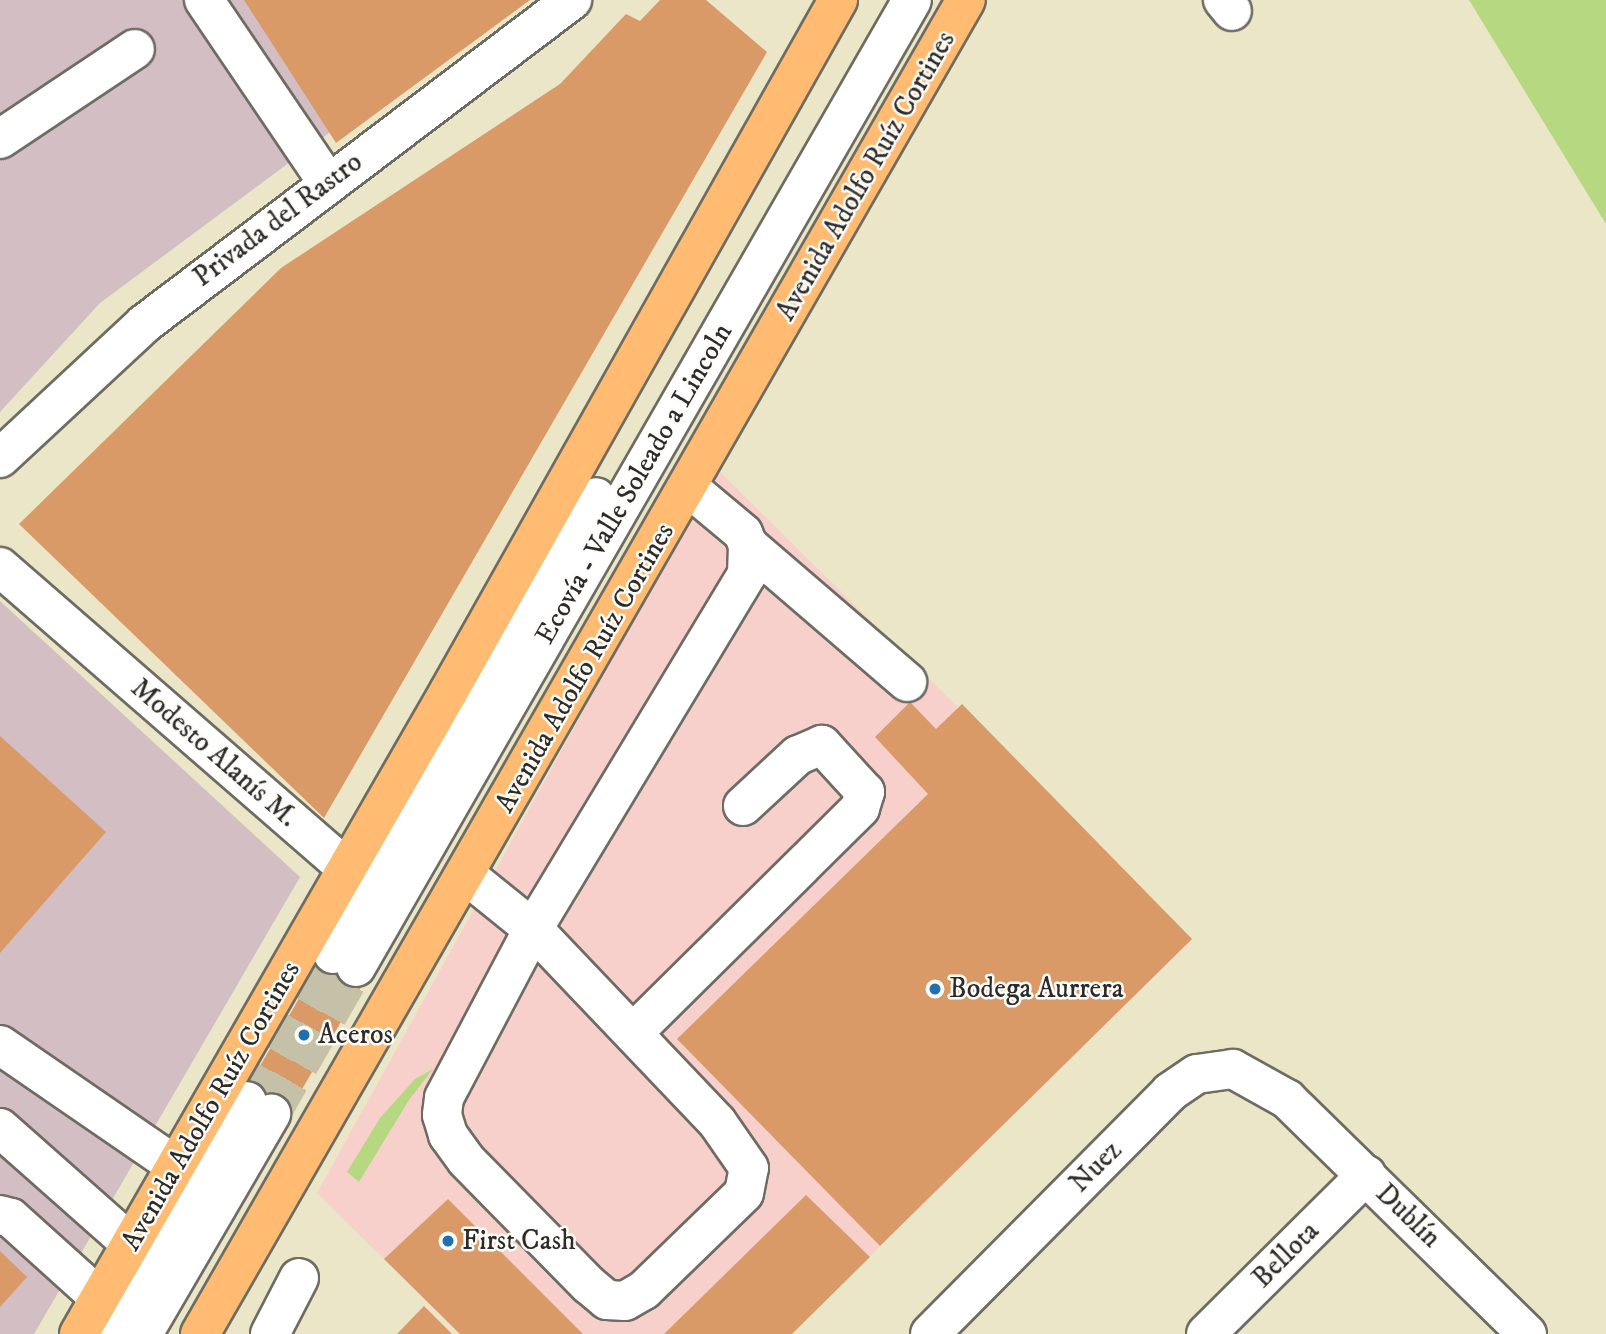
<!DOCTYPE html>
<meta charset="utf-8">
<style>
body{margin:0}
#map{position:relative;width:1606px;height:1334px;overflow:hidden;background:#ebe6c8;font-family:"IM FELL DW Pica",serif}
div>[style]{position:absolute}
.built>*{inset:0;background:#f7d0cc}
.industrial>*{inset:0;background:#d2bec3}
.green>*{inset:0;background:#b6d880}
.building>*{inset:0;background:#da9a68;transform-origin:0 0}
.minor-tunnel>*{height:38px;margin-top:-19px;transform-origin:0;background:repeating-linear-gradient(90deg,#c5c1a9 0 38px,transparent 0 57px)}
.roads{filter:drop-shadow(2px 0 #6e6c62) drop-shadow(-2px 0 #6e6c62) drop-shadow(0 2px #6e6c62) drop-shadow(0 -2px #6e6c62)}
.minor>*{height:38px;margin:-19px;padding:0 19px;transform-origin:19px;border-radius:19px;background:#fff}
.major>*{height:38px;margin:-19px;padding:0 19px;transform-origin:19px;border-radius:19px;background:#ffbb71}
.dots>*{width:19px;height:19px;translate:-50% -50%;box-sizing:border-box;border:4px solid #fdfcf7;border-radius:50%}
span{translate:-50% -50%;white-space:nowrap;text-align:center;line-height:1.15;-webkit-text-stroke:5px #fdfcf7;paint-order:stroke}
.street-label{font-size:28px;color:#2b2b2b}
.poi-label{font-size:28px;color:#2b2b2b}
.left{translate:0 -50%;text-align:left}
</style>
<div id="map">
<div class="built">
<div style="clip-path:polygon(717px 469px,1192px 939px,791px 1334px,460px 1334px,317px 1193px)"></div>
</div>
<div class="industrial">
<div style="clip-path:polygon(0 0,508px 0,100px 303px,0 412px)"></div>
<div style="clip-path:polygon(0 601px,300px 877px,34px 1334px,0 1334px)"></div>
</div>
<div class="green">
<div style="clip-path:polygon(1469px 0,1606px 0,1606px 224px)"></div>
<div style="clip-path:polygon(433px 1069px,409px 1100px,359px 1182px,347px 1172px,380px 1118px,415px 1079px)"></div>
</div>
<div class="building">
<div style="clip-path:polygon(244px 0,530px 0,336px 143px)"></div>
<div style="clip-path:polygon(660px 0,706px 0,767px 52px,324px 818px,19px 524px,281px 268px,560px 84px,626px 14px,640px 21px)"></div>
<div style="clip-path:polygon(910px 702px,936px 729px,962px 704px,1192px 939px,880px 1246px,677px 1039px,928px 794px,875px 737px)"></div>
<div style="clip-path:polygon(0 736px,106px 832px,0 953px)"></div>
<div style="left:327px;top:950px;width:48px;height:170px;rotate:30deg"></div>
<div style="clip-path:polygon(806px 1195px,870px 1257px,792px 1334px,664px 1334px)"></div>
<div style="clip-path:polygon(448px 1199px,583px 1334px,460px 1334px,384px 1259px)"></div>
<div style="clip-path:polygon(0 1251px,27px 1277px,0 1307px)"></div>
<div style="clip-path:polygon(424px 1306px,452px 1334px,397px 1334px)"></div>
</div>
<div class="minor-tunnel">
<div style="left:247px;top:1101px;width:170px;rotate:-59.7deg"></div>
<div style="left:271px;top:1114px;width:170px;rotate:-60deg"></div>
</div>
<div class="roads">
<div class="minor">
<div style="left:204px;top:0;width:220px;rotate:55.9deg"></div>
<div style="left:1223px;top:0;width:14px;rotate:51deg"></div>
<div style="left:0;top:139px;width:162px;rotate:-33.7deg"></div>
<div style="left:0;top:458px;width:197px;rotate:-42.9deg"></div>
<div style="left:144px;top:324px;width:537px;rotate:-37.13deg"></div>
<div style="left:748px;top:545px;width:210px;rotate:40.7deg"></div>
<div style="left:0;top:567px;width:460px;rotate:41deg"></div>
<div style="left:347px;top:869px;width:32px;rotate:34deg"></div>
<div style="left:466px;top:875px;width:86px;rotate:38.9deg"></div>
<div style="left:533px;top:929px;width:191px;rotate:117.8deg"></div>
<div style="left:444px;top:1098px;width:17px;rotate:97deg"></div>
<div style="left:442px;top:1115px;width:21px;rotate:73deg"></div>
<div style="left:448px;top:1135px;width:31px;rotate:54deg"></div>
<div style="left:466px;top:1160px;width:175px;rotate:45.5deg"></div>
<div style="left:589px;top:1285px;width:23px;rotate:40deg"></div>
<div style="left:607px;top:1300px;width:18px;rotate:3deg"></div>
<div style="left:625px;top:1301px;width:22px;rotate:-30deg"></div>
<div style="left:644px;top:1290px;width:139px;rotate:-44.1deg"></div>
<div style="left:744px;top:1193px;width:25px;rotate:-79deg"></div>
<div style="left:749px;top:1168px;width:56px;rotate:-124.8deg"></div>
<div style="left:717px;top:1122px;width:267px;rotate:-133.6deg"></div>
<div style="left:533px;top:929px;width:415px;rotate:-58.9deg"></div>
<div style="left:747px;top:574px;width:29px;rotate:-88deg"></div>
<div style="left:748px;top:545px;width:13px;rotate:-113deg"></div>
<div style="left:743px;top:533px;width:72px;rotate:-140.1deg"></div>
<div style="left:333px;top:954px;width:527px;rotate:-60.08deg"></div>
<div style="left:356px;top:967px;width:1115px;rotate:-60.1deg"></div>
<div style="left:634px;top:1032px;width:318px;rotate:-44.7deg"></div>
<div style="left:860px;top:808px;width:17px;rotate:-73deg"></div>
<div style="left:865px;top:792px;width:64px;rotate:-132.5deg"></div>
<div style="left:822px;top:745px;width:26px;rotate:157deg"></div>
<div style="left:798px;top:755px;width:75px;rotate:137.2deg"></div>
<div style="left:0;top:1045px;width:214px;rotate:34.5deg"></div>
<div style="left:0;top:1128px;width:175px;rotate:41.5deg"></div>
<div style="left:0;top:1215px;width:11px;rotate:15deg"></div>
<div style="left:11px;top:1218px;width:120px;rotate:42deg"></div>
<div style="left:112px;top:1334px;width:269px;rotate:-59.9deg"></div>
<div style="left:143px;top:1334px;width:255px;rotate:-59.8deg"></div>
<div style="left:270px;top:1334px;width:63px;rotate:-62.6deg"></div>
<div style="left:930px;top:1334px;width:341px;rotate:-45.2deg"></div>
<div style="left:1170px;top:1092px;width:32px;rotate:-34deg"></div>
<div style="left:1197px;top:1074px;width:36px;rotate:-8deg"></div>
<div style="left:1233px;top:1069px;width:62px;rotate:29.1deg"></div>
<div style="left:1287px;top:1099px;width:336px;rotate:44.4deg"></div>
<div style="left:1206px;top:1334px;width:226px;rotate:-44.8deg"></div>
</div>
<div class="major">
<div style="left:79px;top:1334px;width:742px;rotate:-60.08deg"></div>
<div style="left:449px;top:691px;width:793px;rotate:-60.62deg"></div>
<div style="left:200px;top:1334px;width:1538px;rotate:-60.14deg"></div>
</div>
</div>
<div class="dots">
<div style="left:935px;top:989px;background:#1f6fb2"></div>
<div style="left:304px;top:1035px;background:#1f6fb2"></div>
<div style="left:448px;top:1241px;background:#1f6fb2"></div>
</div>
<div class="street-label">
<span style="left:866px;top:176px;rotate:-60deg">Avenida Adolfo Ruíz Cortines</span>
<span style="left:278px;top:220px;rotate:-37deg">Privada del Rastro</span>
<span style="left:634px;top:484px;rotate:-60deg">Ecovía - Valle Soleado a Lincoln</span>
<span style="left:585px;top:668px;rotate:-60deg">Avenida Adolfo Ruíz Cortines</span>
<span style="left:214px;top:753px;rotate:41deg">Modesto Alanís M.</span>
<span style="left:211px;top:1106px;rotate:-60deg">Avenida Adolfo Ruíz Cortines</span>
<span style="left:1096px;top:1167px;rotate:-45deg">Nuez</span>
<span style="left:1408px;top:1216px;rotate:44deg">Dublín</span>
<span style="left:1286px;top:1255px;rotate:-45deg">Bellota</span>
</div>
<div class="poi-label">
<span class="left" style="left:949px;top:989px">Bodega Aurrera</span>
<span class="left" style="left:318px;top:1035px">Aceros</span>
<span class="left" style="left:462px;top:1241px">First Cash</span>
</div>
</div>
